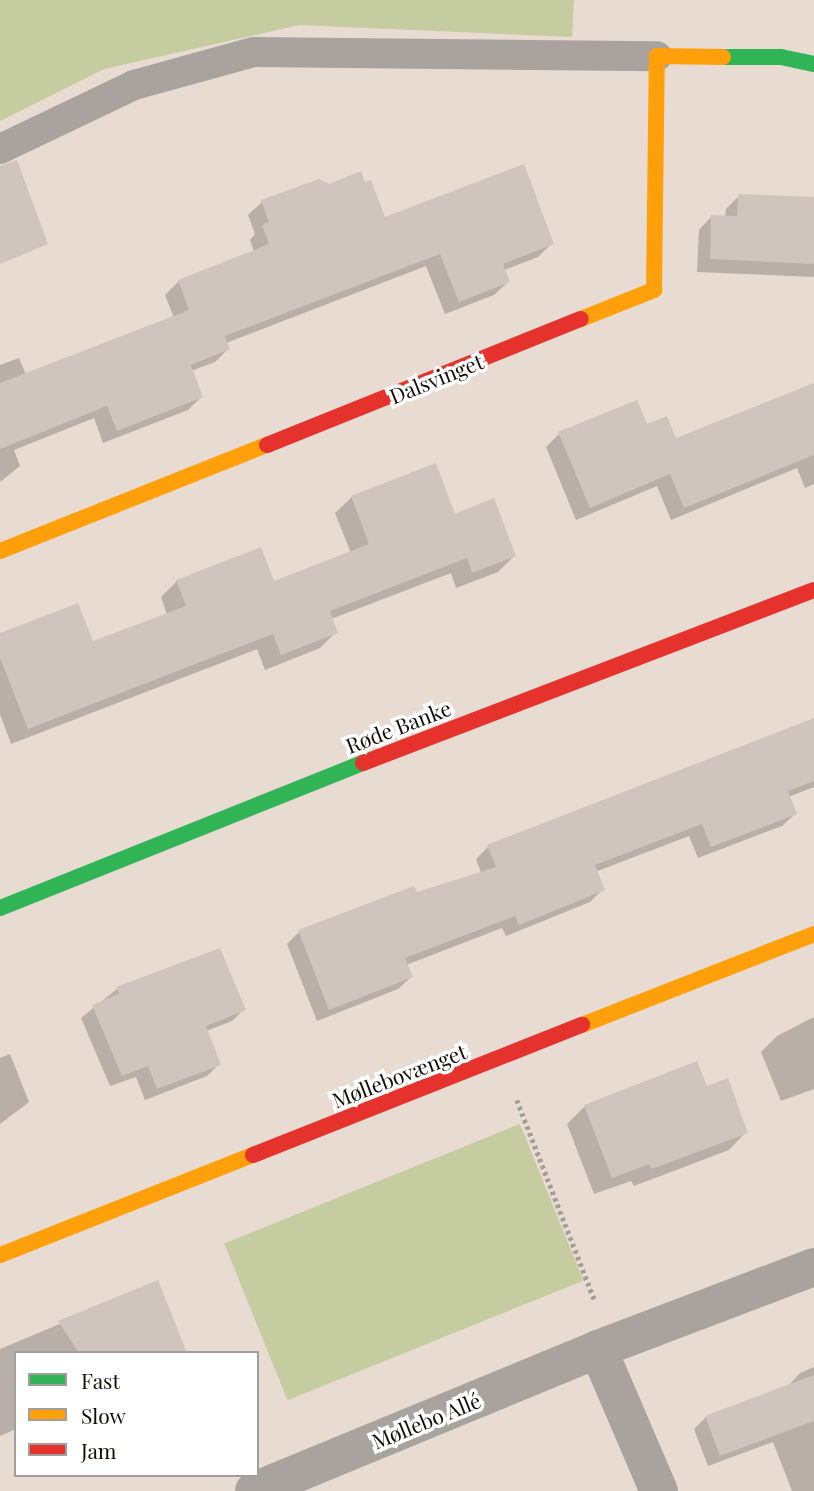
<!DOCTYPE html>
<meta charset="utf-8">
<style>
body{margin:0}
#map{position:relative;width:814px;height:1491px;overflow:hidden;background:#e7dbd2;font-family:"Playfair Display",serif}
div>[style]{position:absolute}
.green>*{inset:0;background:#c5cc9f;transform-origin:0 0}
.shadow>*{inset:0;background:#0003}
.building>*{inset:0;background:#cfc5be}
.path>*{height:4.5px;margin-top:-2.25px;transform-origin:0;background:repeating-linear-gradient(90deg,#a49e9a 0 3.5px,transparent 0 7px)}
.lane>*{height:30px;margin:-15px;padding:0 15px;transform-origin:15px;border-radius:15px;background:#a9a39f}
.street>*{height:38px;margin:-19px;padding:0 19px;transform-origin:19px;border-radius:19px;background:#a9a39f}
.fast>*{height:16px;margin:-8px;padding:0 8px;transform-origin:8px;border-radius:8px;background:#30b455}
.slow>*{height:16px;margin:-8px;padding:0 8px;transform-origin:8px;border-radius:8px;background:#ff9f0a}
.jam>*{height:16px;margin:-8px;padding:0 8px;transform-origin:8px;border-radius:8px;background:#e5322d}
span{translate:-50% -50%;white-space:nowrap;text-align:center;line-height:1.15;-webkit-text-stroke:7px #fff;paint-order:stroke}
.street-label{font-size:21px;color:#140d07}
.legend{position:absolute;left:14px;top:1351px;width:245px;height:126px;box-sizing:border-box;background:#fff;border:2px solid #a19e9c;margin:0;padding:9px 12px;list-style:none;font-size:21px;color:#140d07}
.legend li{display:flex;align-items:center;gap:14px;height:35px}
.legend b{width:35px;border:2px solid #a19e9c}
</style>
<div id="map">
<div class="green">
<div style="clip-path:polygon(0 0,574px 0,572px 37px,299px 25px,104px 69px,0 121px)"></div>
<div style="left:520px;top:1124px;width:169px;height:319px;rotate:68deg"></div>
</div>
<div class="shadow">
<div style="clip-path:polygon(739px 196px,814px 199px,814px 277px,697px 272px,699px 230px,712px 216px,725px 217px,726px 209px)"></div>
<div style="clip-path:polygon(262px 202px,552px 243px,538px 257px,504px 270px,508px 282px,494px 295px,445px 314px,426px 266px,226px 343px,228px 349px,215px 362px,191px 371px,201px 397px,188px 410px,103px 443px,94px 418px,14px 450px,20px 466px,0 482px,0 365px,19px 358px,26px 375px,174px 318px,165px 295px,179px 281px,254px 252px,250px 240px,255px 234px,248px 215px)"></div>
<div style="clip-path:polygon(814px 385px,814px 484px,805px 488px,797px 468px,671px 520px,657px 486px,576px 520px,546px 447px,559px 434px,646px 426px,675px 440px)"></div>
<div style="clip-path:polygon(352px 497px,454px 516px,514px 556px,498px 572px,456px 588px,451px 573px,331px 619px,336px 632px,320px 648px,265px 670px,257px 649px,11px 744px,0 714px,0 635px,92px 644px,167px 615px,161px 597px,177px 581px,273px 583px,351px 553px,335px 513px)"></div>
<div style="clip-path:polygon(814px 745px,814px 787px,788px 797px,795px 814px,782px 826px,698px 858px,689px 836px,595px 872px,603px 889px,590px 902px,506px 936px,502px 928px,406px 965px,411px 977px,398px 989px,317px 1021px,287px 944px,299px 932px,481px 873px,476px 859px,488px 847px)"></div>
<div style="clip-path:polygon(117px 989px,244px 1009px,232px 1021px,206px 1031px,219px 1064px,207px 1076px,145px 1100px,136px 1077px,110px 1086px,81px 1018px)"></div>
<div style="clip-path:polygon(814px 1017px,814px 1089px,781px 1101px,761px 1052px,777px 1036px)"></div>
<div style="clip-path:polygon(10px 1054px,29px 1102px,0 1124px,0 1058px)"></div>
<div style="clip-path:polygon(706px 1088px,746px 1132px,729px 1150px,634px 1186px,631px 1181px,594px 1194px,567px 1124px,585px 1106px)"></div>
<div style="clip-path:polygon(157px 1283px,185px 1353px,16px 1353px,16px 1429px,0 1436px,0 1349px)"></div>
<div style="clip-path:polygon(814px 1367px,814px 1491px,792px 1491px,773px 1442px,708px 1466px,694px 1429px,706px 1417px,789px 1385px,800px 1373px)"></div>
</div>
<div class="building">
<div style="clip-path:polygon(17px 160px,48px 244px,0 264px,0 166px)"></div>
<div style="clip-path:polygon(524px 164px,554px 244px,503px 264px,510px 282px,459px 302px,440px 254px,225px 336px,230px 349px,191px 365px,203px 397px,117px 431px,107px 406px,0 449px,0 383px,189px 310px,178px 280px,269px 244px,262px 225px,269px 222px,261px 200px,319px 179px,329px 184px,361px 171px,365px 182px,371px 180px,385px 217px)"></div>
<div style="clip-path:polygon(738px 194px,814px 197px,814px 264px,710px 259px,711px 215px,737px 216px)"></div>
<div style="clip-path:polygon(814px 383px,814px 455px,684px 508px,670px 474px,590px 508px,558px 432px,637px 400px,647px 424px,667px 416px,676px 438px)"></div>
<div style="clip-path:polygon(436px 463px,455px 514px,494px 498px,516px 556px,472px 573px,467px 558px,330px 611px,338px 633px,281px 655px,273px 634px,28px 729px,0 658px,0 633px,78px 603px,93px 641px,186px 606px,176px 580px,261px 547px,274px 581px,369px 544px,351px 496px)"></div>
<div style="clip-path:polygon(814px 718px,814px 781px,788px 791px,797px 814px,711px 847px,702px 824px,595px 865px,605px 890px,519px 925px,515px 916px,405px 958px,413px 977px,329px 1010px,298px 930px,414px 886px,417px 892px,496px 867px,487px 845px)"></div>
<div style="clip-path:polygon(220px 948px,246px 1010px,206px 1026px,221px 1065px,157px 1089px,148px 1066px,122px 1076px,92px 1005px,119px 994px,116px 987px)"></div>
<div style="clip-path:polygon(697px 1061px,707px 1086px,728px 1078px,748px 1133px,652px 1169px,649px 1164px,612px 1178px,584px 1105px)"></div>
<div style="clip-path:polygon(158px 1280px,187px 1353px,79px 1353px,58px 1321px)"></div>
<div style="clip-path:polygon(814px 1375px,814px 1421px,720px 1456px,705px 1416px)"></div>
</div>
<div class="path">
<div style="left:517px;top:1100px;width:216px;rotate:68.8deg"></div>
</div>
<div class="lane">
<div style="left:0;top:149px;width:148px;rotate:-25.5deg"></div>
<div style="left:134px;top:85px;width:124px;rotate:-15.4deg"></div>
<div style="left:254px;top:52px;width:403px;rotate:0.6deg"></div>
</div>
<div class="street">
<div style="left:598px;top:1349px;width:155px;rotate:66.8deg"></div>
<div style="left:254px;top:1491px;width:372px;rotate:-22.4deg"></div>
<div style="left:598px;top:1349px;width:231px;rotate:-20.8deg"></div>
</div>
<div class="fast">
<div style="left:723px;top:57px;width:58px"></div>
<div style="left:781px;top:57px;width:34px;rotate:12deg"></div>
<div style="left:0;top:908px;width:391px;rotate:-21.8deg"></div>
</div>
<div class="slow">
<div style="left:581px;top:319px;width:79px;rotate:-21.7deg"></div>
<div style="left:654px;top:290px;width:234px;rotate:-89.3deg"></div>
<div style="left:657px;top:56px;width:66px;rotate:0.9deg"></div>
<div style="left:0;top:551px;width:287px;rotate:-21.7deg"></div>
<div style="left:582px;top:1025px;width:249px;rotate:-21.4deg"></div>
<div style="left:0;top:1255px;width:272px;rotate:-21.6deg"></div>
</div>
<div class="jam">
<div style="left:267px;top:445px;width:338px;rotate:-21.9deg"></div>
<div style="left:363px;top:763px;width:483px;rotate:-21deg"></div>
<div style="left:253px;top:1155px;width:354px;rotate:-21.6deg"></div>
</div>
<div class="street-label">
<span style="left:436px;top:378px;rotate:-22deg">Dalsvinget</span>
<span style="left:398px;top:726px;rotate:-21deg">Røde Banke</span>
<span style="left:399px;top:1075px;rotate:-21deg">Møllebovænget</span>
<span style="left:426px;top:1420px;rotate:-22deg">Møllebo Allé</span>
</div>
<ul class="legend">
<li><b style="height:9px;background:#30b455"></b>Fast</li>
<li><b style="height:9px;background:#ff9f0a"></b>Slow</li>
<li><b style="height:9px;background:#e5322d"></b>Jam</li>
</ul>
</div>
